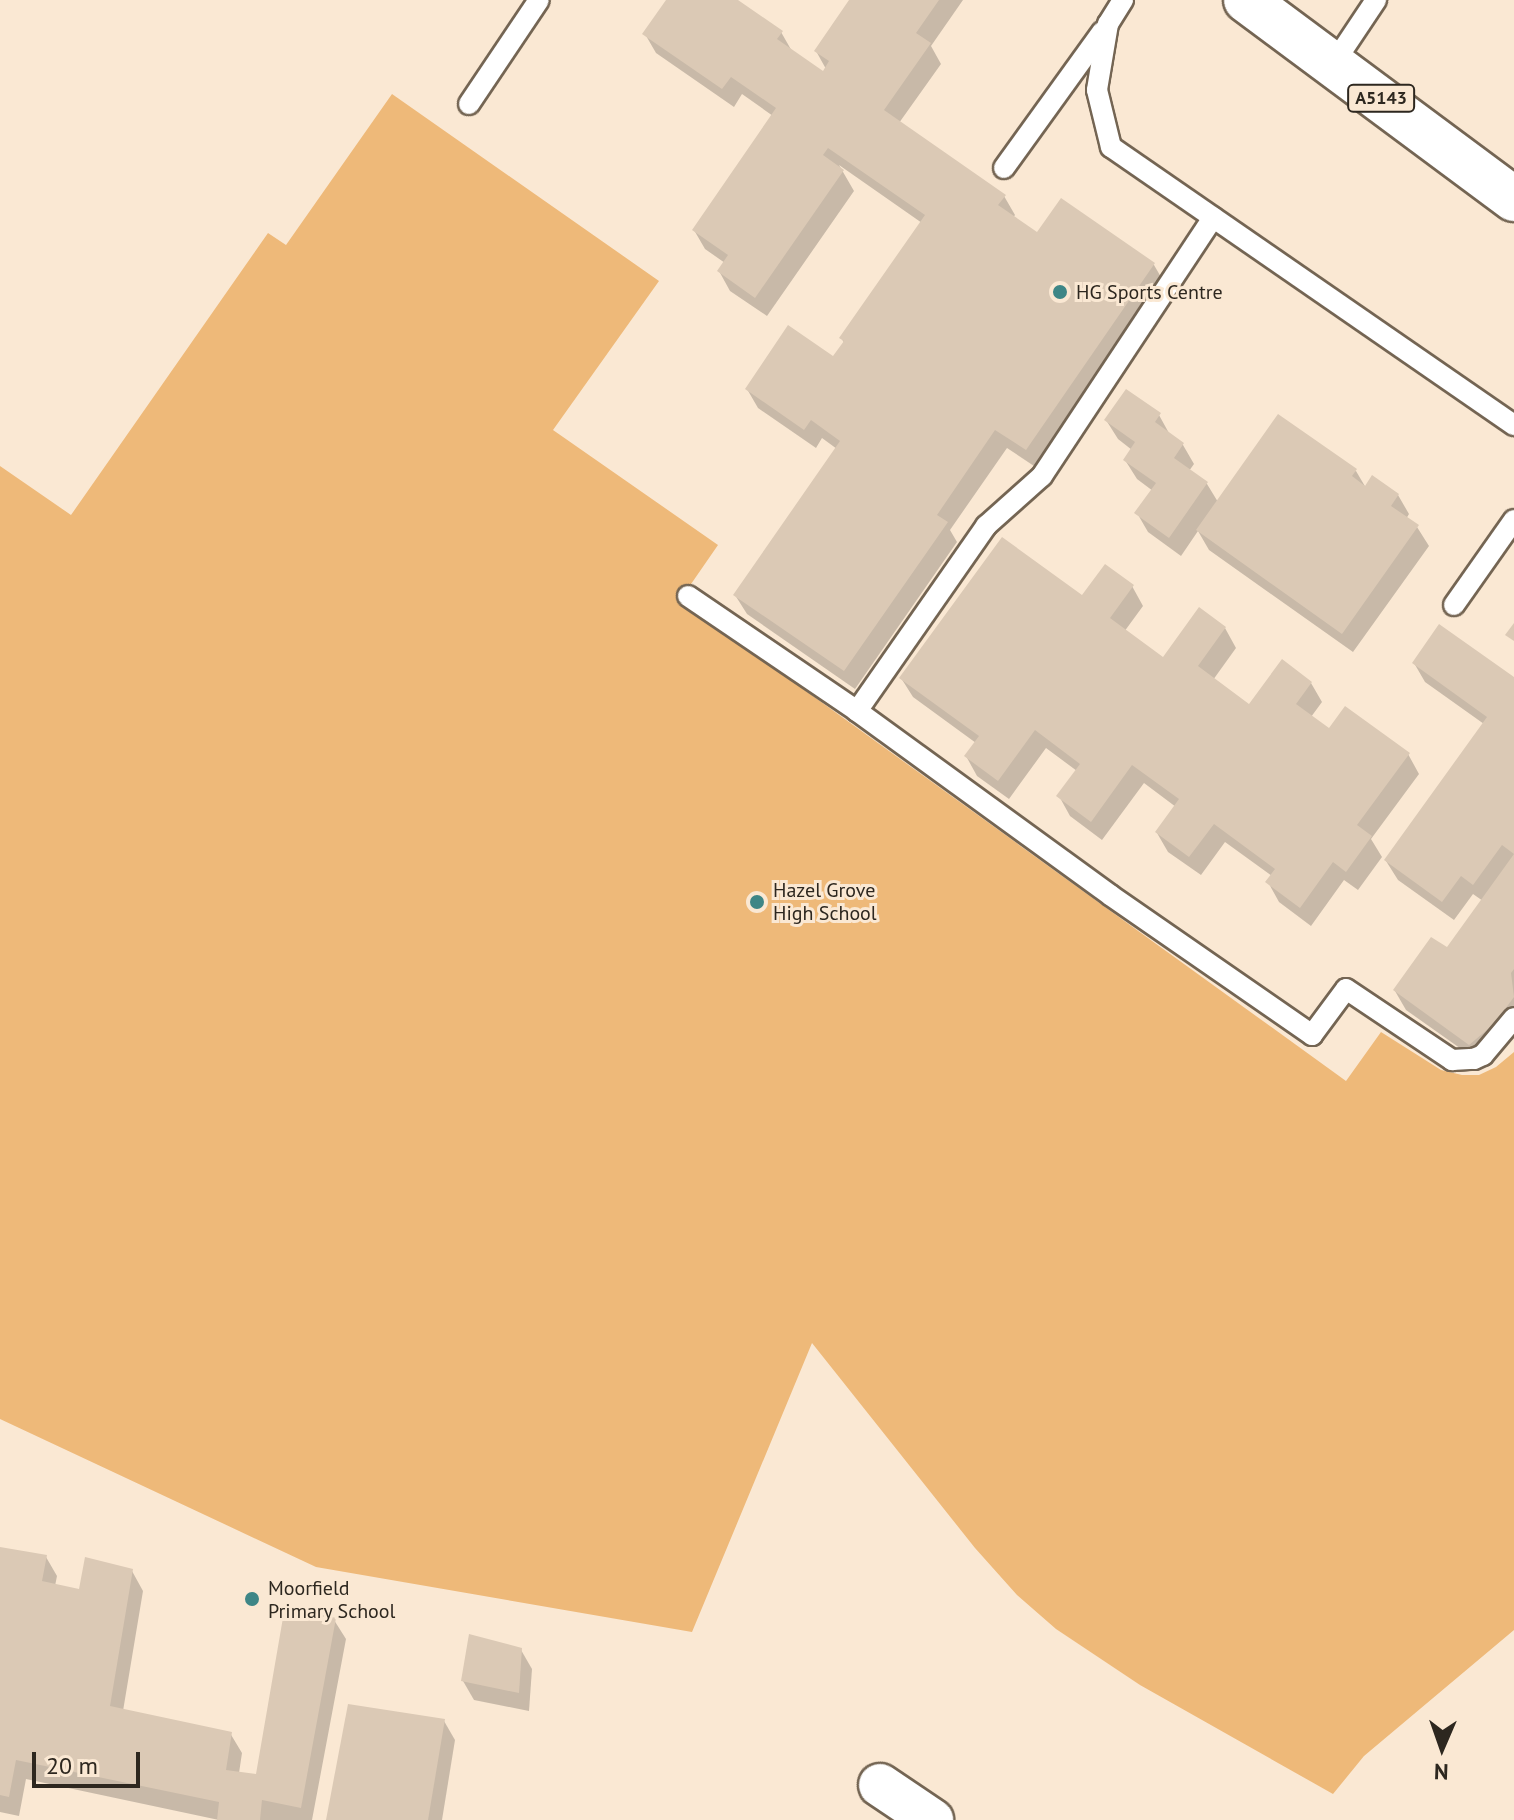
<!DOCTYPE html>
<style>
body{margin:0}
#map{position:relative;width:1514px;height:1820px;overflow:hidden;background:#fae8d3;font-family:"PT Sans",sans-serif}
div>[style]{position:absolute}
.green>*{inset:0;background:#eeb979}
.shadow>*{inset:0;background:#0003}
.building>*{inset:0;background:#dbc9b5}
.roads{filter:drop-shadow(2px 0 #746553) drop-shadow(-2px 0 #746553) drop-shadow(0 2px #746553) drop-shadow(0 -2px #746553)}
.lane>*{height:20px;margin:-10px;padding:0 10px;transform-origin:10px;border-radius:10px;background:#fff}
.street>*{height:42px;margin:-21px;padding:0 21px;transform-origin:21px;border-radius:21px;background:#fff}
.primary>*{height:44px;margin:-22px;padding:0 22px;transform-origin:22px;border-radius:22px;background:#fff}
.dots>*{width:22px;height:22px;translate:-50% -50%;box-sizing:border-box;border:4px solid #fae8d3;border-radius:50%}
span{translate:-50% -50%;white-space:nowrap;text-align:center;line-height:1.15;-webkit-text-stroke:6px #fae8d3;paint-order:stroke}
.shield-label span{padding:2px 6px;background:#fae8d3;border:2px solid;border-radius:6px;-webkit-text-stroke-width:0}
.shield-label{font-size:18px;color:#2d271f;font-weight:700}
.poi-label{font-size:20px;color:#2d271f}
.left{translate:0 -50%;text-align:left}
.north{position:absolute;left:1402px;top:1708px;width:80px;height:80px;-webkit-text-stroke:6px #fae8d3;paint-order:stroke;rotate:182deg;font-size:22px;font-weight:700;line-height:32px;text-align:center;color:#2d271f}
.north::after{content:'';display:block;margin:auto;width:28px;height:36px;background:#2d271f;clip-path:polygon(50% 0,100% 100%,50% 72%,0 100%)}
.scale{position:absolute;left:32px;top:1752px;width:108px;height:36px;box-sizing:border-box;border:4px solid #2d271f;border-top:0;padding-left:10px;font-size:24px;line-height:28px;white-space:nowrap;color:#2d271f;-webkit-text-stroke:6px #fae8d3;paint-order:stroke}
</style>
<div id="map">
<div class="green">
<div style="clip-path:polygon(392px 94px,659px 281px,553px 430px,718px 545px,680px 600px,1346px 1081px,1381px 1032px,1441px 1070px,1462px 1075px,1479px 1075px,1496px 1067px,1514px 1052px,1514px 1630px,1364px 1756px,1333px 1794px,1140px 1685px,1056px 1629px,1017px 1595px,975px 1548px,812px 1343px,692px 1632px,316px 1567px,0 1419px,0 466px,71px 515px,268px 233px,286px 245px)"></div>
</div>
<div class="shadow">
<div style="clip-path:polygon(669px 0,734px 0,781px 32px,793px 53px,823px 73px,826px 69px,816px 51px,851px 0,963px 0,931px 46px,941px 64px,899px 123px,1004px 196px,1015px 215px,1013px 218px,1038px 235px,1154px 265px,1165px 284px,1037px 468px,1007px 448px,950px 530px,957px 542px,855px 689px,747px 614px,735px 595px,837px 449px,822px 438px,816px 448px,758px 408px,747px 389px,834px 359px,845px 344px,841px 338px,922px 223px,839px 165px,854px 191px,767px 316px,730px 291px,719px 271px,725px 263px,705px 249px,694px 230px,773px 116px,742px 94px,734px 107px,656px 53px,645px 34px)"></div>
<div style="clip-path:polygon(1159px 415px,1170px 435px,1183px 445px,1194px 464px,1189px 471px,1207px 484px,1218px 502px,1356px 471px,1366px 488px,1398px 495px,1409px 514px,1406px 519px,1417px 527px,1429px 546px,1353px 652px,1209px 550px,1198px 531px,1181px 556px,1148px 532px,1137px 513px,1153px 491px,1137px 479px,1125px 460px,1132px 450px,1118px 439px,1106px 420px)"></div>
<div style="clip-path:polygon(1132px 586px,1143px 606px,1124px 632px,1163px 660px,1225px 628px,1236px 648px,1213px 680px,1249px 706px,1311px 683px,1322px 702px,1311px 717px,1329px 730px,1408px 754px,1419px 774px,1371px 839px,1382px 857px,1358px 890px,1344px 880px,1311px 926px,1279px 902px,1268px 882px,1272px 876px,1225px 842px,1201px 875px,1168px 852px,1157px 833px,1176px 807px,1144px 783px,1102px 840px,1070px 816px,1059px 796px,1077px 771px,1046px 748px,1009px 799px,977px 776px,966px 756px,976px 743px,913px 697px,901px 678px,1082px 598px)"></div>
<div style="clip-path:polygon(1414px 663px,1514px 678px,1514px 1031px,1481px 1063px,1406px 1010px,1395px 991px,1447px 950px,1483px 901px,1473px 894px,1454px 920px,1398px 880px,1386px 861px,1484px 724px,1425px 682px)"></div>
<div style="clip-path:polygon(0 1549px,46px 1557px,57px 1576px,55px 1586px,81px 1591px,132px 1571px,143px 1591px,123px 1711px,230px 1733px,242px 1753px,239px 1773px,258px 1776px,334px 1620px,346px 1639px,312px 1820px,219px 1820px,26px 1779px,19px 1816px,0 1812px)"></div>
<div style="clip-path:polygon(521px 1650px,532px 1669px,529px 1711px,474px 1700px,463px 1681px)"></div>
<div style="clip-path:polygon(444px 1721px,455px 1740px,442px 1820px,328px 1820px)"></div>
</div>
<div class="building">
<div style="clip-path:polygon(666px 0,738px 0,783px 31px,777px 39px,823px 71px,829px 61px,814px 51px,849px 0,939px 0,916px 33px,931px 43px,884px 110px,1006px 195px,998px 205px,1037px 232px,1061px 198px,1155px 263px,1026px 450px,995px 430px,937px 515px,948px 522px,844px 671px,733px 595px,840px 441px,811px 420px,804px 430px,745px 389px,788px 325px,833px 356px,844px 341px,839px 338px,925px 215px,828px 148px,823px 155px,844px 170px,755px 298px,717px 271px,728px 255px,692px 230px,776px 108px,731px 77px,722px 89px,642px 34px)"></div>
<div style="clip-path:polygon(1126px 389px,1161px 413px,1155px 422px,1184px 443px,1174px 458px,1208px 482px,1169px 538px,1134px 513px,1156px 483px,1123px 460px,1135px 442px,1104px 420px)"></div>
<div style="clip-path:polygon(1278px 414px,1357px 469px,1352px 476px,1365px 486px,1372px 475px,1399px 494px,1391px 506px,1419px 525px,1342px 634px,1196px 530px)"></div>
<div style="clip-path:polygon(1002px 537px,1082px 595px,1105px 564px,1134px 585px,1110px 618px,1163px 657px,1199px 607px,1226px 627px,1198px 666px,1249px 704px,1282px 659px,1312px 682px,1296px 704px,1329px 728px,1345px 706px,1410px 753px,1357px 825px,1372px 836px,1346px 872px,1333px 862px,1300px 908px,1265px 882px,1275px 869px,1214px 824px,1189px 857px,1155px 832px,1179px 799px,1132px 765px,1091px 822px,1056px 796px,1080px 764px,1035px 730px,998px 781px,964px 756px,979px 736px,899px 678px)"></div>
<div style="clip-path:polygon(1514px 623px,1514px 641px,1505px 635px)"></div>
<div style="clip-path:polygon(1439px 624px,1514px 677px,1514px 854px,1502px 845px,1473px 885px,1461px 876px,1442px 902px,1384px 860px,1487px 717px,1412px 663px)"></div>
<div style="clip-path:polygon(1514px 854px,1514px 969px,1511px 973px,1514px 997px,1494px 1024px,1469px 1045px,1393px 990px,1431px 937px,1447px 947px)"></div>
<div style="clip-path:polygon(0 1547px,47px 1555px,42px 1581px,79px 1589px,85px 1557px,133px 1569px,110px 1706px,232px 1732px,226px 1770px,256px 1774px,285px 1606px,336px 1618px,301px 1808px,262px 1800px,260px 1820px,217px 1820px,219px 1802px,16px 1760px,9px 1797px,0 1795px)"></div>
<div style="clip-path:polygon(469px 1634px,522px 1648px,519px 1693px,461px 1681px)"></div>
<div style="clip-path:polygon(348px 1704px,445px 1719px,428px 1820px,326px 1820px)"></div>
</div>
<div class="roads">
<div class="lane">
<div style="left:1123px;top:0;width:28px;rotate:122deg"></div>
<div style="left:1108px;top:24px;width:67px;rotate:99.5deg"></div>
<div style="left:1097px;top:90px;width:59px;rotate:76.2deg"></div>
<div style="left:1111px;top:147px;width:490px;rotate:34.6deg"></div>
<div style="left:1334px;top:63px;width:76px;rotate:-56.3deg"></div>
<div style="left:469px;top:104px;width:125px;rotate:-56.1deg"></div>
<div style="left:1004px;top:168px;width:168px;rotate:-54.2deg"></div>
<div style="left:688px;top:596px;width:204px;rotate:34.2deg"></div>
<div style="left:857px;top:711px;width:313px;rotate:36deg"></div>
<div style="left:1110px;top:895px;width:246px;rotate:34.7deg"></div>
<div style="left:1312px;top:1035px;width:57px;rotate:-53.5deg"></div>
<div style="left:1346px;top:989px;width:128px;rotate:33.8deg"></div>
<div style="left:1452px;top:1060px;width:22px;rotate:-3deg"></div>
<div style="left:1474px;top:1059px;width:10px;rotate:-24deg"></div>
<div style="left:1483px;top:1055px;width:48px;rotate:-50deg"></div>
<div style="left:1454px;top:605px;width:104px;rotate:-54.8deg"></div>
<div style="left:857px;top:711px;width:226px;rotate:-55.1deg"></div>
<div style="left:986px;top:526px;width:75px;rotate:-41.8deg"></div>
<div style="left:1042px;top:476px;width:310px;rotate:-56.5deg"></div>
</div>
<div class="street">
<div style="left:880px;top:1785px;width:63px;rotate:33.9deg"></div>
</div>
<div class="primary">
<div style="left:1246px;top:0;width:334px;rotate:36.6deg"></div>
</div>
</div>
<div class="dots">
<div style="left:1060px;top:292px;background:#3e8686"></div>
<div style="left:757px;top:902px;background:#3e8686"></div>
<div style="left:252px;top:1599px;background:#3e8686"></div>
</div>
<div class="shield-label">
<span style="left:1381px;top:98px">A5143</span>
</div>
<div class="poi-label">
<span class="left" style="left:1076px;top:292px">HG Sports Centre</span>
<span class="left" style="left:773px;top:902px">Hazel Grove<br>High School</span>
<span class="left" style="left:268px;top:1600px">Moorfield<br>Primary School</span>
</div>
<div class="north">N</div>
<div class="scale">20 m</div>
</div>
